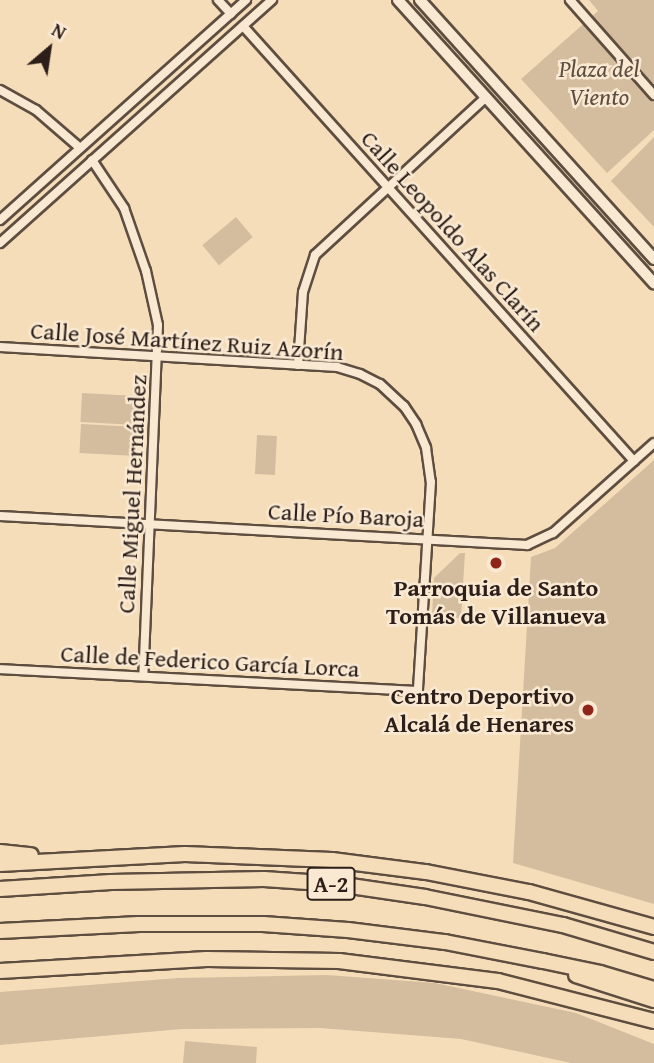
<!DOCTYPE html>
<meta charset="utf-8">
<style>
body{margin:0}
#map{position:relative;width:654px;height:1063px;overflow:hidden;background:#f6ddba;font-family:"Gentium Book Plus",serif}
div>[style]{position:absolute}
.green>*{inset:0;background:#d4bd9e;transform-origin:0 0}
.roads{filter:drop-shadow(2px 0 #5e4e40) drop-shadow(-2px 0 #5e4e40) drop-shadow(0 2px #5e4e40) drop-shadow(0 -2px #5e4e40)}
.street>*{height:8px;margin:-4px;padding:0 4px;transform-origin:4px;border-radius:4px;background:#f9e9d2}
.secondary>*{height:10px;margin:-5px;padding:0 5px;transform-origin:5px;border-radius:5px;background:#f9e9d2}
.highway>*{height:14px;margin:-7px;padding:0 7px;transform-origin:7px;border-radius:7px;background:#f6ddba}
.dots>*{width:19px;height:19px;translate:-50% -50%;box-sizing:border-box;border:4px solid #f9e9d2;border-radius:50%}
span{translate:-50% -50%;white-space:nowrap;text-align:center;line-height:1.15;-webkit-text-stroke:5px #f9e9d2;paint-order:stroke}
.shield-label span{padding:2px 5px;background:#f9e9d2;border:2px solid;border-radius:5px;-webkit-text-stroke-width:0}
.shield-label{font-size:23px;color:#2c1e18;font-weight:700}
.park-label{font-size:24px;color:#5e4e40;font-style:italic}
.street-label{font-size:24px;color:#2c1e18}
.poi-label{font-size:24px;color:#2c1e18;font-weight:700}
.right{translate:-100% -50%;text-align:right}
.north{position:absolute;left:14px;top:14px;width:70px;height:70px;-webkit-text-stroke:5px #f9e9d2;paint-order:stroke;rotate:29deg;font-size:19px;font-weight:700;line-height:28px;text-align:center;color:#2c1e18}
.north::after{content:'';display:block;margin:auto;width:24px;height:32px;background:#2c1e18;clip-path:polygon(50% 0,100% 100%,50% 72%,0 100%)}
</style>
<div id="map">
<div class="green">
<div style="clip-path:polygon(589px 0,654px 0,654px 130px,607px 173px,521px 79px,598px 11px)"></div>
<div style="clip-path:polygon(654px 137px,654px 227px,611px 181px)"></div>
<div style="left:236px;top:217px;width:26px;height:44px;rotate:50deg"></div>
<div style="left:82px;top:393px;width:56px;height:29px;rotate:3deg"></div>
<div style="left:81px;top:424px;width:56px;height:29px;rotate:3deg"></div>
<div style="left:257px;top:435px;width:20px;height:39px;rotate:3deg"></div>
<div style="clip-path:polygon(654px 460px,654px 904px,513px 863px,531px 557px,555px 548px)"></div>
<div style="clip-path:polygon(460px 553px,465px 553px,461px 618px,432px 616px,434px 578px)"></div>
<div style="clip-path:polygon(327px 975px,435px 983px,576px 1013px,654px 1044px,654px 1063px,571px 1063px,461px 1039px,320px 1028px,182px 1029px,0 1045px,0 992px,178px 978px)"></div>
<div style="clip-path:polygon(185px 1041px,257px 1047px,256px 1063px,183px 1063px)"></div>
</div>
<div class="roads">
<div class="street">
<div style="left:218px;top:0;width:19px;rotate:47deg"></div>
<div style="left:570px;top:0;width:127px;rotate:48.5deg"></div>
<div style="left:243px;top:26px;width:585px;rotate:48.05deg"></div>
<div style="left:0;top:90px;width:41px;rotate:29.1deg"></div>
<div style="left:36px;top:110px;width:58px;rotate:40.8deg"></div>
<div style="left:92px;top:160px;width:58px;rotate:56.3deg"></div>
<div style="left:124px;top:208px;width:67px;rotate:70.8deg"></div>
<div style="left:146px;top:271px;width:55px;rotate:77.5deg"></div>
<div style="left:158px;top:325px;width:351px;rotate:92.4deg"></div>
<div style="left:0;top:220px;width:330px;rotate:-41.8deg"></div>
<div style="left:0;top:243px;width:365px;rotate:-41.8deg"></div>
<div style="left:0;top:347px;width:338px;rotate:3.4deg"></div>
<div style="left:337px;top:367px;width:24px;rotate:17deg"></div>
<div style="left:360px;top:374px;width:22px;rotate:27deg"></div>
<div style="left:380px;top:384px;width:33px;rotate:43deg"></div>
<div style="left:404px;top:406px;width:22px;rotate:56deg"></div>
<div style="left:416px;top:424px;width:26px;rotate:67deg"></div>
<div style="left:426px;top:448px;width:34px;rotate:82deg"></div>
<div style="left:431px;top:482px;width:209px;rotate:93.6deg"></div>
<div style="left:418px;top:691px;width:419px;rotate:-177deg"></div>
<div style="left:298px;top:365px;width:73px;rotate:-86.1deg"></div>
<div style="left:303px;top:292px;width:39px;rotate:-72deg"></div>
<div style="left:315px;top:255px;width:233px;rotate:-42.7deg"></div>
<div style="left:0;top:516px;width:528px;rotate:3.15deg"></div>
<div style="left:527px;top:545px;width:29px;rotate:-25deg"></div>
<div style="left:553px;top:533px;width:135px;rotate:-41.7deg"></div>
</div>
<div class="secondary">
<div style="left:398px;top:0;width:382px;rotate:47.9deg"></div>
<div style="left:420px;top:0;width:349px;rotate:47.9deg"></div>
</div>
<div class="highway">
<div style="left:0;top:852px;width:31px;rotate:6deg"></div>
<div style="left:0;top:864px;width:185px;rotate:-3.1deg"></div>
<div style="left:185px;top:854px;width:147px;rotate:2.3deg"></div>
<div style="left:332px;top:860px;width:95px;rotate:7.3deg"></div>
<div style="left:426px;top:872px;width:105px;rotate:11deg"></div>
<div style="left:529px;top:892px;width:130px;rotate:15.6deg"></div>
<div style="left:0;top:889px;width:111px;rotate:-3.6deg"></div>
<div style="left:111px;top:882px;width:153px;rotate:-1.1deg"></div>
<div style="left:264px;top:879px;width:73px;rotate:3.9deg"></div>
<div style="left:337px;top:884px;width:89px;rotate:8.4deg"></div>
<div style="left:425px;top:897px;width:141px;rotate:11.5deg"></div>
<div style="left:563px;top:925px;width:95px;rotate:16.5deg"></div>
<div style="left:0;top:931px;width:139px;rotate:-2.9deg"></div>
<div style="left:139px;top:924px;width:124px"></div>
<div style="left:263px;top:924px;width:85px;rotate:4deg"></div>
<div style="left:348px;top:930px;width:98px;rotate:7.1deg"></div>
<div style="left:445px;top:942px;width:100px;rotate:11deg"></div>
<div style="left:543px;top:961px;width:58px;rotate:11.9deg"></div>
<div style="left:600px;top:973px;width:56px;rotate:16.5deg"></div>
<div style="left:0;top:971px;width:207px;rotate:-3.3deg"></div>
<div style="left:207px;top:959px;width:132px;rotate:0.9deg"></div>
<div style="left:339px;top:961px;width:160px;rotate:7.2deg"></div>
<div style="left:498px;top:981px;width:161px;rotate:14.4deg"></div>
<div style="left:576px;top:975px;width:82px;rotate:17.8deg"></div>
</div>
</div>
<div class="dots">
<div style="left:496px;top:563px;background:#8f2418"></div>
<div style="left:588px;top:710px;background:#8f2418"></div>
</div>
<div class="shield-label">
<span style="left:331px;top:884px">A-2</span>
</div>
<div class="park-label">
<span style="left:599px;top:83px">Plaza del<br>Viento</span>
</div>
<div class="street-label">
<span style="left:453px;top:231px;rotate:48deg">Calle Leopoldo Alas Clarín</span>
<span style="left:187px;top:341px;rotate:4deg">Calle José Martínez Ruiz Azorín</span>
<span style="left:132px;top:494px;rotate:-87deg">Calle Miguel Hernández</span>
<span style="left:346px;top:515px;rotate:3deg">Calle Pío Baroja</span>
<span style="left:210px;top:661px;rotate:3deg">Calle de Federico García Lorca</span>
</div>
<div class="poi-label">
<span style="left:496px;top:602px">Parroquia de Santo<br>Tomás de Villanueva</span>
<span class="right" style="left:574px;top:710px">Centro Deportivo<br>Alcalá de Henares</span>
</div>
<div class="north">N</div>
</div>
